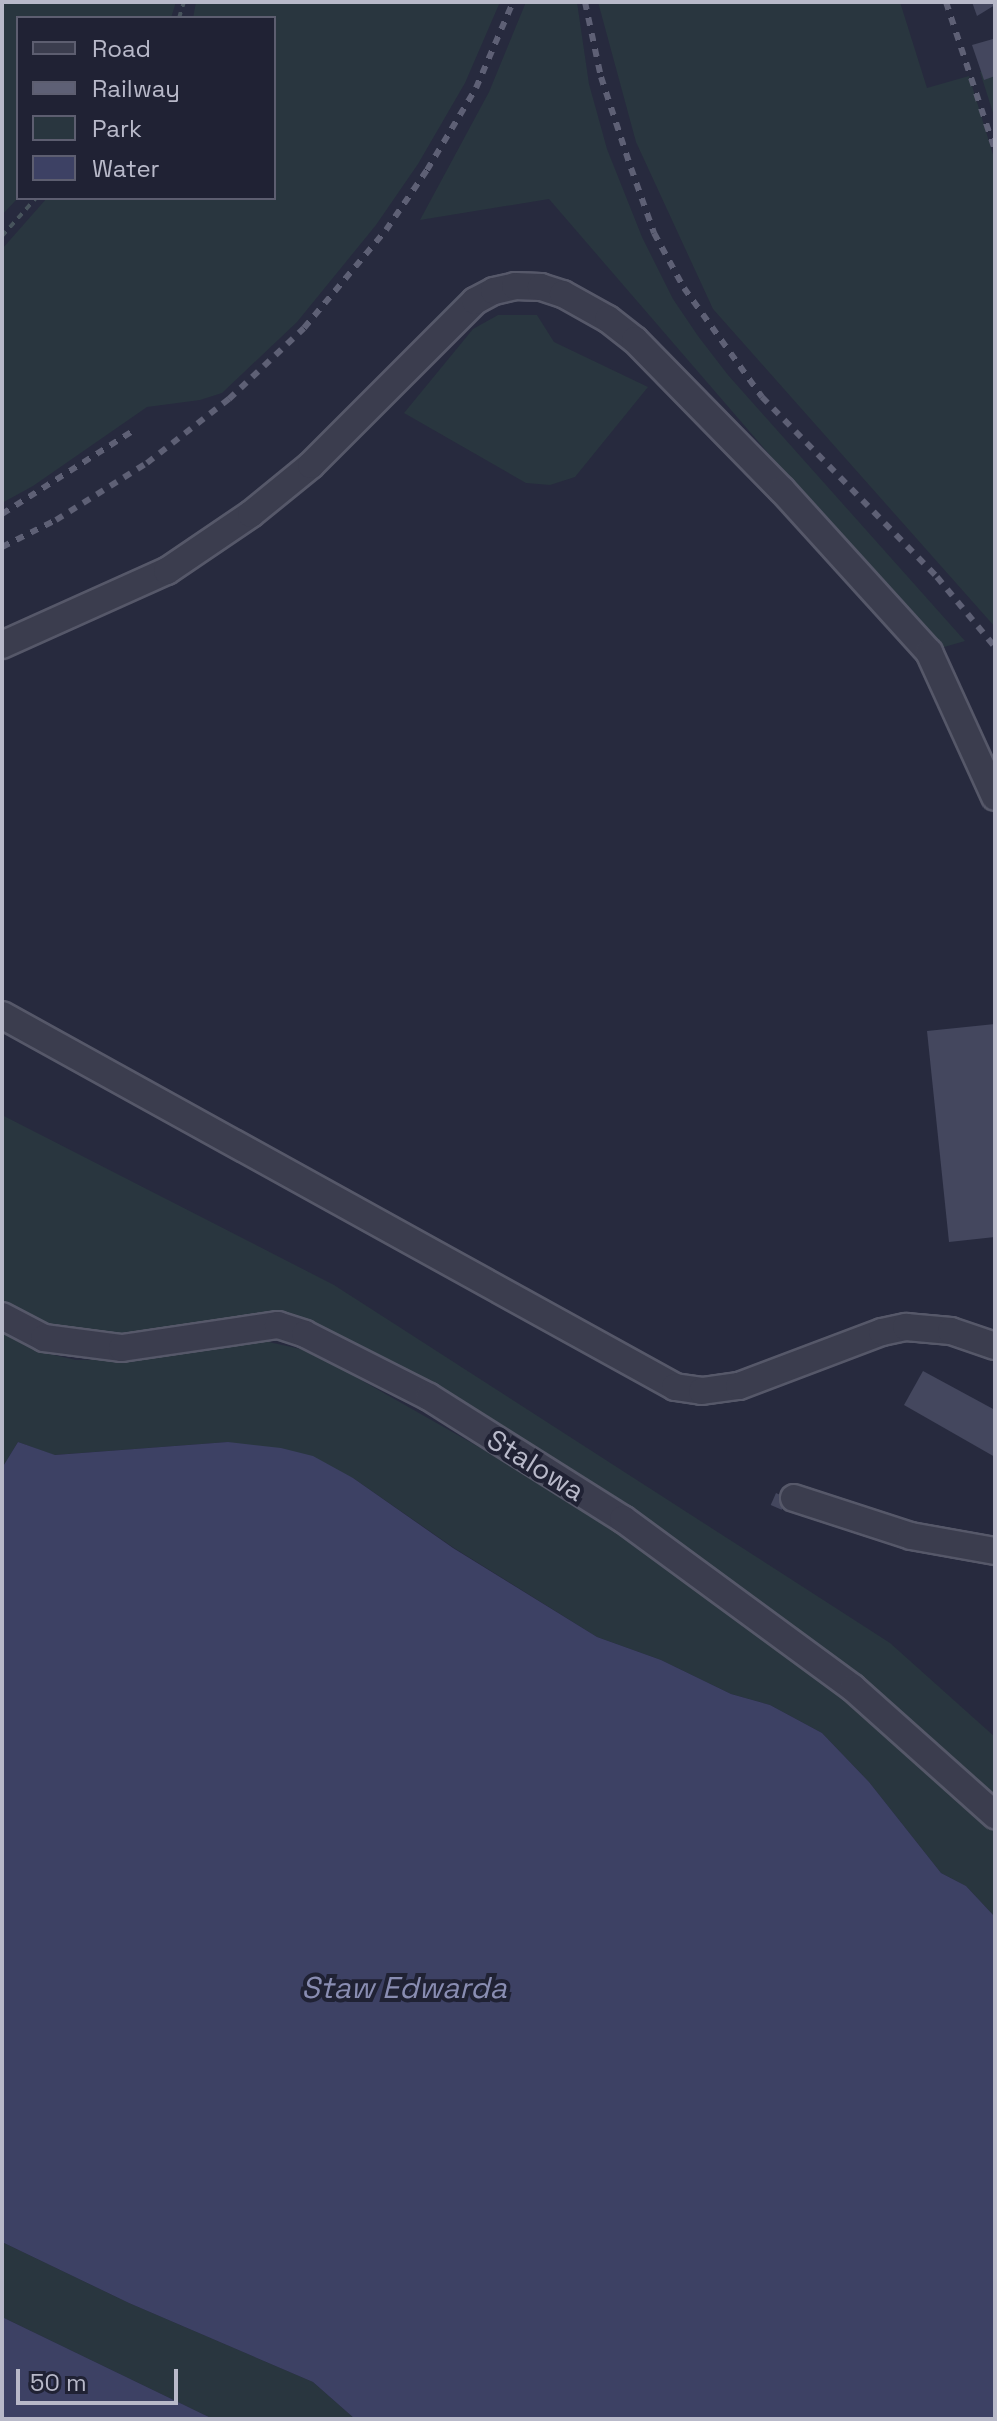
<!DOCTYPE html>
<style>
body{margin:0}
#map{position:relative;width:997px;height:2421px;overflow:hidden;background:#272a3e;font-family:"Space Grotesk",sans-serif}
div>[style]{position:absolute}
.green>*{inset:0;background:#29363f}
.water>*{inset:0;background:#3d4164}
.building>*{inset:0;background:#44475e;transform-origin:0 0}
.path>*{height:4px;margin-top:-2px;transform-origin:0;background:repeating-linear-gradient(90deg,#47535c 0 6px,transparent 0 12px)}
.roads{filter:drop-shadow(2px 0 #565869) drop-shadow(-2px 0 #565869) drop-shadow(0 2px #565869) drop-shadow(0 -2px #565869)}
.minor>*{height:26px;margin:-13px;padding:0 13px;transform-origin:13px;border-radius:13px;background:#3b3d4e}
.rail>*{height:6px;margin-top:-3px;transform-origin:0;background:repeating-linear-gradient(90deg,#5e6075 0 8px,transparent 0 16px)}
span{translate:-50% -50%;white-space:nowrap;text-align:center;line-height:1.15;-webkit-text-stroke:8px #202234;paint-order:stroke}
.street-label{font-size:28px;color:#b8b9c9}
.water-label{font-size:30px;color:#898db2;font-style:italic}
.frame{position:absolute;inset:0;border:4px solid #b8b9c9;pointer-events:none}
.legend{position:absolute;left:16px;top:16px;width:260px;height:184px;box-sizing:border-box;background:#202234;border:2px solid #5d5e70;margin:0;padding:10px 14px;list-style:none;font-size:24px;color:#b8b9c9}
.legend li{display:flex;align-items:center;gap:16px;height:40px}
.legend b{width:40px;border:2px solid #5d5e70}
.scale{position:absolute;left:16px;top:2369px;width:162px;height:36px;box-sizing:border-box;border:4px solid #b8b9c9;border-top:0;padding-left:10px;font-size:24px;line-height:28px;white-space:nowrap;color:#b8b9c9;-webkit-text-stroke:6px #202234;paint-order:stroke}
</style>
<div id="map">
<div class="green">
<div style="clip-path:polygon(2px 2px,176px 2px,171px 18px,18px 18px,18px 198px,2px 215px)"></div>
<div style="clip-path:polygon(196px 2px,500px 2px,465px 83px,418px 164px,376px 225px,297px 322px,222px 393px,200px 400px,147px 407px,33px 486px,2px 503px,2px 249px,47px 198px,274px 198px,274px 18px,193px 18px)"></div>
<div style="clip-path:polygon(526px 2px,577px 2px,589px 84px,607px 149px,642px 237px,673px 299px,698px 336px,728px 375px,965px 641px,937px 649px,549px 199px,420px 220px,489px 92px)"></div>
<div style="clip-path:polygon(598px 2px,900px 2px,927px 88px,969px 76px,995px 161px,995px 627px,713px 309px,636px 142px)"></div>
<div style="clip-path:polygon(995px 67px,995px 119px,980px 72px)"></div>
<div style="clip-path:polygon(498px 315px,537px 315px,554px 342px,648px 387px,575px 477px,550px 485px,526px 483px,404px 413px,473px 329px)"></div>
<div style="clip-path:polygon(2px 1115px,334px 1285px,890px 1643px,995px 1737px,995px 1803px,836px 1666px,308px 1329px,122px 1339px,46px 1332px,2px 1309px)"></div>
<div style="clip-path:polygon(2px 1332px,45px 1353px,76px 1360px,122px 1359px,264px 1341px,310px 1351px,618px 1526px,796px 1657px,863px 1712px,995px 1832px,995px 1917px,966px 1886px,941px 1873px,869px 1782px,822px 1733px,770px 1705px,731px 1694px,661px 1660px,597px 1637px,454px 1548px,353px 1478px,228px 1442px,54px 1455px,18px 1442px,2px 1468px)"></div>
<div style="clip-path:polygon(2px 2242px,129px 2303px,313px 2382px,355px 2419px,213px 2419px,2px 2317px)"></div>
</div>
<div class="water">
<div style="clip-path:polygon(18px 1442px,55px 1455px,228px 1442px,281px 1448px,313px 1456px,353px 1478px,453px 1548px,597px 1637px,661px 1660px,731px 1694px,770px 1705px,822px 1733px,869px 1782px,941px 1873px,966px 1886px,995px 1917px,995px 2419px,355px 2419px,313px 2382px,129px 2303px,2px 2242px,2px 1468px)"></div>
<div style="clip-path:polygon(2px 2317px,213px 2419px,2px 2419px)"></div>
</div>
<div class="building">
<div style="clip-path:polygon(972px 2px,995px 2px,995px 5px,977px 16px)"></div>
<div style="clip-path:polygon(993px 39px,995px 76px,984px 80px,972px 45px)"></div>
<div style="clip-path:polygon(995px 1024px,995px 1237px,949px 1242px,927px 1031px)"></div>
<div style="clip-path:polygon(923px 1371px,995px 1410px,995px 1457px,904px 1405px)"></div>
<div style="left:776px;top:1493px;width:12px;height:13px;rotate:24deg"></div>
</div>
<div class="path">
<div style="left:179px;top:18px;width:17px;rotate:-73deg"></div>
<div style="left:2px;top:236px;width:51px;rotate:-48.2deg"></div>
</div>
<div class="roads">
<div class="minor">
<div style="left:2px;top:645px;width:181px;rotate:-24.2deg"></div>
<div style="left:167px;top:571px;width:102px;rotate:-34.2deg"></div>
<div style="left:251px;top:514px;width:77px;rotate:-39.2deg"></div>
<div style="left:311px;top:465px;width:232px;rotate:-45deg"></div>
<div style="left:475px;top:301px;width:21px;rotate:-28deg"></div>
<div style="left:494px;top:291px;width:22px;rotate:-13deg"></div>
<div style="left:515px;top:286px;width:26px;rotate:2deg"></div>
<div style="left:541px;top:287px;width:23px;rotate:18deg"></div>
<div style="left:563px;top:294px;width:51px;rotate:29.1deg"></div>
<div style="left:608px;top:319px;width:34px;rotate:38deg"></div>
<div style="left:635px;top:340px;width:210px;rotate:45.6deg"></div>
<div style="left:782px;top:490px;width:219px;rotate:47.8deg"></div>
<div style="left:929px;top:652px;width:159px;rotate:65.5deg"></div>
<div style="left:2px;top:1015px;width:769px;rotate:28.93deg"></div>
<div style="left:675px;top:1387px;width:27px;rotate:8deg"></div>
<div style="left:702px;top:1391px;width:37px;rotate:-8deg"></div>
<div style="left:739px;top:1386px;width:153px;rotate:-20.7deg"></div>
<div style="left:882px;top:1332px;width:25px;rotate:-12deg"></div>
<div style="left:906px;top:1327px;width:45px;rotate:5.1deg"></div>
<div style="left:951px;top:1331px;width:46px;rotate:18.8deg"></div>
<div style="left:2px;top:1316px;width:47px;rotate:27.6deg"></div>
<div style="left:44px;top:1338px;width:79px;rotate:7.3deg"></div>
<div style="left:122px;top:1348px;width:158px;rotate:-8.4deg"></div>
<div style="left:278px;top:1325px;width:28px;rotate:18deg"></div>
<div style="left:305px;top:1334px;width:139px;rotate:26.9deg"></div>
<div style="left:429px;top:1397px;width:229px;rotate:32.2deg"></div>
<div style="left:623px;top:1519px;width:285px;rotate:36.3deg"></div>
<div style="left:853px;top:1688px;width:191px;rotate:41.8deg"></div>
<div style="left:794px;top:1498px;width:123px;rotate:18deg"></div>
<div style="left:911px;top:1536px;width:85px;rotate:10.1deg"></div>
</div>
</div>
<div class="rail">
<div style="left:585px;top:2px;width:77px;rotate:78deg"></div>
<div style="left:601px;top:77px;width:96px;rotate:71.8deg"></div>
<div style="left:631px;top:168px;width:69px;rotate:70.5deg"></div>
<div style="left:654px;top:233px;width:63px;rotate:61.4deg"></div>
<div style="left:684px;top:288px;width:134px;rotate:54.4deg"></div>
<div style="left:762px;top:397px;width:251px;rotate:45.8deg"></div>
<div style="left:937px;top:577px;width:91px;rotate:50.4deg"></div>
<div style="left:946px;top:2px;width:156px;rotate:71.7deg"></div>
<div style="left:2px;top:514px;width:159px;rotate:-32.4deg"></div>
<div style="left:2px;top:547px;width:60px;rotate:-26.6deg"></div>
<div style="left:56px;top:520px;width:107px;rotate:-32.1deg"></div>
<div style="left:147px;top:463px;width:104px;rotate:-38deg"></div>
<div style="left:229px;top:399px;width:103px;rotate:-43.4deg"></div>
<div style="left:304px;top:328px;width:128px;rotate:-50.1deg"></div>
<div style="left:386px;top:230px;width:73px;rotate:-55.7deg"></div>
<div style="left:427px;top:170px;width:96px;rotate:-59.1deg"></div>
<div style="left:476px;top:88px;width:94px;rotate:-66.7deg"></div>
</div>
<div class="street-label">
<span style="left:536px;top:1465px;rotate:32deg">Stalowa</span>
</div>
<div class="water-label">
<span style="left:404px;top:1988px">Staw Edwarda</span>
</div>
<div class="frame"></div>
<ul class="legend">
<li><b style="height:10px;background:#3b3d4e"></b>Road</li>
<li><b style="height:10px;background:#5e6075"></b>Railway</li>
<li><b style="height:22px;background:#29363f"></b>Park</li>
<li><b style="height:22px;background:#3d4164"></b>Water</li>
</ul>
<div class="scale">50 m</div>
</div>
